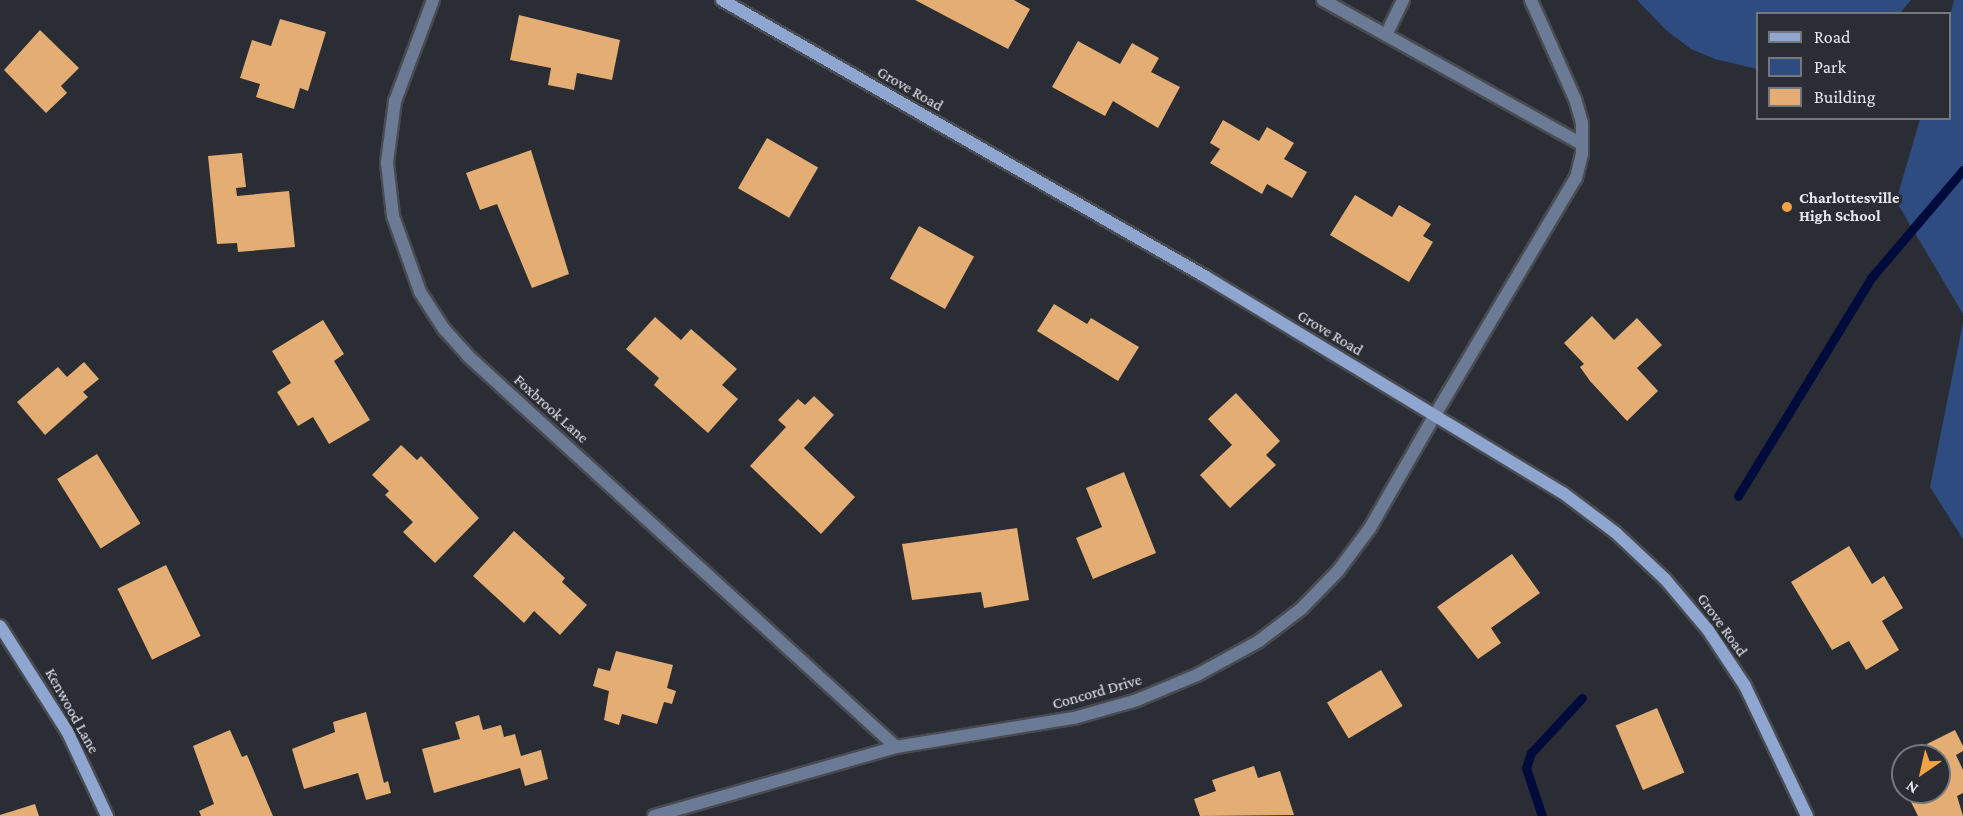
<!DOCTYPE html>
<style>
body{margin:0}
#map{position:relative;width:1963px;height:816px;overflow:hidden;background:#2a2d34;font-family:"Crimson Pro",serif}
div>[style]{position:absolute}
.green>*{inset:0;background:#2f4c81}
.stream>*{height:9px;margin:-4.5px;padding:0 4.5px;transform-origin:4.5px;border-radius:4.5px;background:#000b3c}
.building>*{inset:0;background:#e4ad74;transform-origin:0 0}
.roads{filter:drop-shadow(2px 0 #484b51) drop-shadow(-2px 0 #484b51) drop-shadow(0 2px #484b51) drop-shadow(0 -2px #484b51)}
.lane>*{height:12px;margin:-6px;padding:0 6px;transform-origin:6px;border-radius:6px;background:#6c7b95}
.street>*{height:12px;margin:-6px;padding:0 6px;transform-origin:6px;border-radius:6px;background:#6c7b95}
.secondary>*{height:12px;margin:-6px;padding:0 6px;transform-origin:6px;border-radius:6px;background:#8fa7d0}
.dots>*{width:16px;height:16px;translate:-50% -50%;box-sizing:border-box;border:3px solid #2a2d34;border-radius:50%}
span{translate:-50% -50%;white-space:nowrap;text-align:center;line-height:1.15;-webkit-text-stroke:6px #2a2d34;paint-order:stroke}
.street-label{font-size:16px;color:#e4e7eb}
.poi-label{font-size:16px;color:#e4e7eb;font-weight:700}
.left{translate:0 -50%;text-align:left}
.legend{position:absolute;left:1756px;top:12px;width:195px;height:108px;box-sizing:border-box;background:#2a2d34;border:2px solid #74777d;margin:0;padding:8px 10px;list-style:none;font-size:18px;color:#e4e7eb}
.legend li{display:flex;align-items:center;gap:12px;height:30px}
.legend b{width:30px;border:2px solid #74777d}
.north{position:absolute;left:1891px;top:744px;width:60px;height:60px;box-sizing:border-box;background:#2a2d34;border:2px solid #74777d;border-radius:50%;rotate:214deg;font-size:16px;font-weight:700;line-height:24px;text-align:center;color:#e4e7eb}
.north::after{content:'';display:block;margin:auto;width:21px;height:27px;background:#f4a344;clip-path:polygon(50% 0,100% 100%,50% 72%,0 100%)}
</style>
<div id="map">
<div class="green">
<div style="clip-path:polygon(1637px 0,1911px 0,1900px 13px,1758px 14px,1757px 69px,1715px 59px,1691px 49px,1667px 31px)"></div>
<div style="clip-path:polygon(1954px 0,1963px 0,1963px 314px,1896px 201px,1920px 119px,1950px 118px,1950px 16px)"></div>
<div style="clip-path:polygon(1963px 323px,1963px 539px,1930px 487px)"></div>
</div>
<div class="stream">
<div style="left:1738px;top:496px;width:255px;rotate:-58.6deg"></div>
<div style="left:1871px;top:278px;width:142px;rotate:-49.6deg"></div>
<div style="left:1542px;top:816px;width:51px;rotate:-108.4deg"></div>
<div style="left:1526px;top:768px;width:16px;rotate:-72deg"></div>
<div style="left:1531px;top:753px;width:75px;rotate:-47.2deg"></div>
</div>
<div class="building">
<div style="clip-path:polygon(915px 0,1014px 0,1030px 9px,1008px 49px)"></div>
<div style="clip-path:polygon(519px 15px,620px 40px,612px 80px,577px 73px,574px 90px,548px 85px,551px 68px,510px 60px)"></div>
<div style="clip-path:polygon(280px 19px,326px 32px,308px 91px,300px 88px,294px 109px,256px 97px,260px 84px,240px 78px,252px 40px,271px 46px)"></div>
<div style="clip-path:polygon(40px 30px,79px 68px,61px 86px,67px 93px,46px 113px,4px 70px)"></div>
<div style="clip-path:polygon(1078px 41px,1120px 64px,1132px 43px,1159px 58px,1151px 72px,1180px 87px,1158px 128px,1113px 101px,1105px 116px,1052px 87px)"></div>
<div style="clip-path:polygon(1223px 120px,1259px 141px,1267px 127px,1294px 143px,1284px 159px,1307px 172px,1292px 198px,1267px 184px,1262px 194px,1210px 163px,1220px 149px,1210px 143px)"></div>
<div style="left:767px;top:138px;width:59px;height:58px;rotate:30deg"></div>
<div style="clip-path:polygon(531px 150px,569px 274px,532px 288px,497px 204px,480px 210px,466px 173px)"></div>
<div style="clip-path:polygon(242px 153px,246px 187px,236px 188px,237px 196px,289px 191px,295px 247px,238px 252px,237px 243px,217px 244px,208px 156px)"></div>
<div style="clip-path:polygon(1355px 195px,1392px 217px,1399px 205px,1431px 224px,1423px 236px,1433px 242px,1409px 282px,1330px 235px)"></div>
<div style="left:919px;top:226px;width:63px;height:60px;rotate:29deg"></div>
<div style="clip-path:polygon(1054px 304px,1087px 324px,1091px 318px,1139px 347px,1118px 381px,1037px 331px)"></div>
<div style="clip-path:polygon(1592px 316px,1614px 340px,1637px 318px,1662px 345px,1637px 368px,1658px 391px,1627px 421px,1590px 381px,1580px 367px,1584px 364px,1564px 343px)"></div>
<div style="clip-path:polygon(655px 317px,681px 340px,691px 329px,737px 369px,722px 385px,738px 399px,708px 433px,654px 385px,659px 378px,626px 349px)"></div>
<div style="clip-path:polygon(323px 320px,344px 354px,334px 361px,370px 420px,329px 444px,313px 417px,298px 426px,277px 392px,291px 383px,272px 351px)"></div>
<div style="clip-path:polygon(84px 362px,99px 379px,83px 392px,88px 397px,45px 435px,17px 402px,58px 367px,67px 377px)"></div>
<div style="clip-path:polygon(1236px 393px,1280px 441px,1266px 455px,1276px 465px,1230px 508px,1200px 475px,1232px 445px,1208px 419px)"></div>
<div style="clip-path:polygon(814px 396px,834px 415px,804px 448px,855px 497px,821px 534px,750px 466px,786px 427px,778px 420px,798px 399px,805px 405px)"></div>
<div style="clip-path:polygon(401px 445px,417px 460px,421px 456px,479px 518px,435px 563px,403px 532px,413px 522px,385px 495px,389px 491px,372px 475px)"></div>
<div style="left:97px;top:454px;width:82px;height:47px;rotate:58deg"></div>
<div style="clip-path:polygon(1124px 472px,1156px 553px,1093px 579px,1076px 538px,1102px 527px,1086px 488px)"></div>
<div style="clip-path:polygon(1017px 528px,1029px 600px,984px 608px,981px 592px,912px 600px,902px 544px)"></div>
<div style="clip-path:polygon(514px 531px,565px 578px,562px 582px,587px 605px,560px 635px,534px 611px,524px 623px,473px 576px)"></div>
<div style="clip-path:polygon(1849px 546px,1872px 584px,1884px 576px,1903px 608px,1882px 621px,1899px 650px,1866px 670px,1849px 641px,1832px 650px,1791px 582px)"></div>
<div style="clip-path:polygon(1512px 554px,1540px 593px,1491px 628px,1501px 643px,1478px 659px,1437px 607px)"></div>
<div style="left:166px;top:565px;width:79px;height:54px;rotate:64deg"></div>
<div style="clip-path:polygon(616px 651px,673px 665px,667px 688px,676px 691px,672px 704px,664px 702px,657px 724px,622px 714px,619px 725px,604px 720px,609px 691px,593px 686px,598px 668px,610px 671px)"></div>
<div style="left:1381px;top:670px;width:42px;height:63px;rotate:59deg"></div>
<div style="left:1657px;top:708px;width:70px;height:45px;rotate:67deg"></div>
<div style="clip-path:polygon(366px 712px,384px 783px,388px 781px,391px 793px,366px 800px,358px 773px,304px 789px,292px 749px,335px 732px,333px 722px)"></div>
<div style="clip-path:polygon(479px 715px,483px 730px,501px 725px,504px 737px,515px 734px,521px 756px,541px 750px,548px 779px,525px 786px,520px 768px,434px 793px,422px 749px,460px 739px,455px 722px)"></div>
<div style="clip-path:polygon(230px 730px,242px 757px,247px 755px,273px 816px,201px 816px,199px 811px,214px 804px,193px 746px)"></div>
<div style="clip-path:polygon(1955px 730px,1963px 746px,1963px 751px,1956px 755px,1963px 770px,1963px 793px,1957px 796px,1963px 816px,1918px 816px,1906px 792px,1939px 792px,1939px 756px,1933px 756px,1927px 744px)"></div>
<div style="clip-path:polygon(1254px 766px,1258px 778px,1280px 771px,1294px 815px,1200px 816px,1194px 799px,1216px 791px,1212px 780px)"></div>
<div style="clip-path:polygon(35px 804px,39px 816px,0 816px,0 815px)"></div>
</div>
<div class="roads">
<div class="lane">
<div style="left:1323px;top:0;width:296px;rotate:29.1deg"></div>
<div style="left:1386px;top:35px;width:39px;rotate:-64deg"></div>
<div style="left:1435px;top:415px;width:276px;rotate:-59.3deg"></div>
<div style="left:1576px;top:178px;width:25px;rotate:-76deg"></div>
<div style="left:1582px;top:154px;width:31px;rotate:-90deg"></div>
<div style="left:1582px;top:123px;width:25px;rotate:-106deg"></div>
<div style="left:1575px;top:99px;width:108px;rotate:-114deg"></div>
</div>
<div class="street">
<div style="left:433px;top:0;width:108px;rotate:110.6deg"></div>
<div style="left:395px;top:101px;width:63px;rotate:97.4deg"></div>
<div style="left:387px;top:163px;width:53px;rotate:83.5deg"></div>
<div style="left:393px;top:216px;width:81px;rotate:70.4deg"></div>
<div style="left:420px;top:292px;width:44px;rotate:57deg"></div>
<div style="left:444px;top:329px;width:36px;rotate:48deg"></div>
<div style="left:468px;top:356px;width:580px;rotate:42.41deg"></div>
<div style="left:654px;top:816px;width:252px;rotate:-15.9deg"></div>
<div style="left:896px;top:747px;width:180px;rotate:-9.3deg"></div>
<div style="left:1074px;top:718px;width:66px;rotate:-15.9deg"></div>
<div style="left:1137px;top:700px;width:65px;rotate:-22.6deg"></div>
<div style="left:1197px;top:675px;width:71px;rotate:-28.7deg"></div>
<div style="left:1259px;top:641px;width:53px;rotate:-37.3deg"></div>
<div style="left:1301px;top:609px;width:53px;rotate:-45.8deg"></div>
<div style="left:1338px;top:571px;width:54px;rotate:-53.3deg"></div>
<div style="left:1370px;top:528px;width:130px;rotate:-60.1deg"></div>
</div>
<div class="secondary">
<div style="left:722px;top:0;width:558px;rotate:29.78deg"></div>
<div style="left:1206px;top:277px;width:417px;rotate:31.2deg"></div>
<div style="left:1563px;top:493px;width:66px;rotate:37deg"></div>
<div style="left:1616px;top:533px;width:67px;rotate:43.2deg"></div>
<div style="left:1665px;top:579px;width:67px;rotate:49.9deg"></div>
<div style="left:1708px;top:630px;width:67px;rotate:56.5deg"></div>
<div style="left:1745px;top:686px;width:144px;rotate:64.5deg"></div>
<div style="left:0;top:626px;width:125px;rotate:57.5deg"></div>
<div style="left:67px;top:731px;width:94px;rotate:64.8deg"></div>
</div>
</div>
<div class="dots">
<div style="left:1787px;top:207px;background:#f4a344"></div>
</div>
<div class="street-label">
<span style="left:910px;top:89px;rotate:30deg">Grove Road</span>
<span style="left:1330px;top:333px;rotate:31deg">Grove Road</span>
<span style="left:551px;top:409px;rotate:42deg">Foxbrook Lane</span>
<span style="left:1722px;top:625px;rotate:54deg">Grove Road</span>
<span style="left:1097px;top:692px;rotate:-16deg">Concord Drive</span>
<span style="left:72px;top:711px;rotate:61deg">Kenwood Lane</span>
</div>
<div class="poi-label">
<span class="left" style="left:1799px;top:207px">Charlottesville<br>High School</span>
</div>
<ul class="legend">
<li><b style="height:8px;background:#8fa7d0"></b>Road</li>
<li><b style="height:16px;background:#2f4c81"></b>Park</li>
<li><b style="height:16px;background:#e4ad74"></b>Building</li>
</ul>
<div class="north">N</div>
</div>
